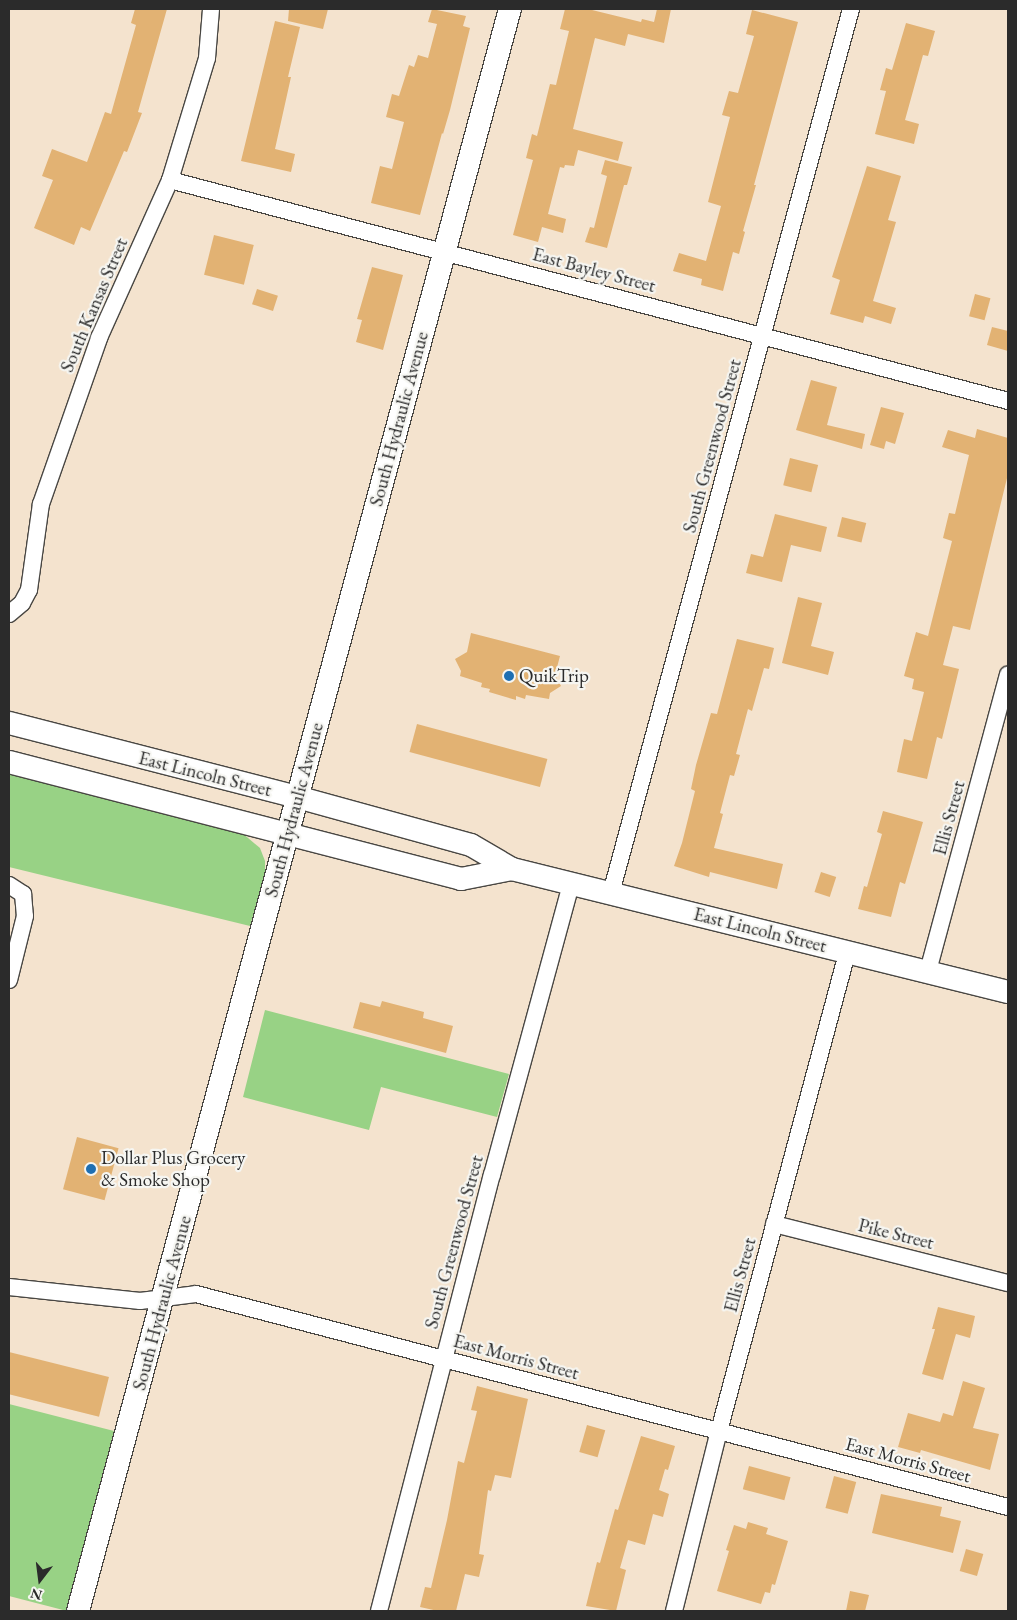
<!DOCTYPE html>
<style>
body{margin:0}
#map{position:relative;width:1017px;height:1620px;overflow:hidden;background:#f4e3ce;font-family:"EB Garamond",serif}
div>[style]{position:absolute}
.green>*{inset:0;background:#98d285}
.building>*{inset:0;background:#e2b273;transform-origin:0 0}
.roads{filter:drop-shadow(1px 0 #494743) drop-shadow(-1px 0 #494743) drop-shadow(0 1px #494743) drop-shadow(0 -1px #494743)}
.street>*{height:16px;margin:-8px;padding:0 8px;transform-origin:8px;border-radius:8px;background:#fff}
.secondary>*{height:22px;margin:-11px;padding:0 11px;transform-origin:11px;border-radius:11px;background:#fff}
.dots>*{width:14px;height:14px;translate:-50% -50%;box-sizing:border-box;border:2px solid #f6f6f2;border-radius:50%}
span{translate:-50% -50%;white-space:nowrap;text-align:center;line-height:1.15;-webkit-text-stroke:4.5px #f6f6f2;paint-order:stroke}
.street-label{font-size:19px;color:#2b2b2b}
.poi-label{font-size:19px;color:#2b2b2b}
.left{translate:0 -50%;text-align:left}
.frame{position:absolute;inset:0;border:10px solid #2b2b2b;pointer-events:none}
.north{position:absolute;left:15px;top:1555px;width:50px;height:50px;-webkit-text-stroke:4px #f6f6f2;paint-order:stroke;rotate:195deg;font-size:14px;font-weight:700;line-height:20px;text-align:center;color:#2b2b2b}
.north::after{content:'';display:block;margin:auto;width:18px;height:22px;background:#2b2b2b;clip-path:polygon(50% 0,100% 100%,50% 72%,0 100%)}
</style>
<div id="map">
<div class="green">
<div style="clip-path:polygon(9px 774px,241px 832px,260px 848px,265px 861px,265px 875px,250px 926px,9px 867px)"></div>
<div style="clip-path:polygon(265px 1010px,509px 1074px,497px 1117px,381px 1087px,369px 1130px,243px 1097px)"></div>
<div style="clip-path:polygon(9px 1404px,114px 1431px,67px 1611px,9px 1596px)"></div>
</div>
<div class="building">
<div style="clip-path:polygon(135px 9px,167px 9px,138px 112px,142px 113px,127px 152px,124px 151px,90px 231px,81px 227px,74px 245px,34px 228px,53px 180px,42px 176px,52px 149px,87px 162px,105px 112px,111px 114px,136px 25px,131px 23px)"></div>
<div style="clip-path:polygon(289px 9px,328px 9px,323px 29px,288px 21px)"></div>
<div style="clip-path:polygon(432px 9px,466px 16px,463px 26px,470px 28px,450px 110px,443px 134px,442px 133px,420px 215px,371px 203px,380px 166px,392px 169px,404px 122px,386px 117px,392px 94px,399px 96px,409px 65px,414px 67px,418px 55px,428px 58px,437px 24px,428px 22px)"></div>
<div style="clip-path:polygon(565px 9px,588px 9px,641px 22px,642px 19px,654px 22px,657px 9px,671px 9px,664px 43px,628px 34px,625px 46px,595px 38px,573px 129px,623px 142px,618px 161px,578px 150px,574px 166px,565px 165px,564px 168px,560px 167px,548px 214px,566px 219px,563px 233px,542px 227px,538px 242px,513px 235px,533px 160px,526px 158px,532px 134px,537px 136px,550px 84px,556px 85px,569px 31px,560px 29px)"></div>
<div style="clip-path:polygon(752px 10px,798px 22px,754px 185px,756px 185px,743px 231px,745px 232px,739px 254px,733px 252px,723px 291px,701px 285px,702px 279px,673px 271px,679px 253px,706px 261px,721px 206px,708px 202px,730px 117px,722px 115px,729px 91px,738px 93px,754px 36px,746px 34px)"></div>
<div style="clip-path:polygon(275px 21px,300px 27px,288px 77px,291px 77px,275px 149px,295px 154px,291px 172px,241px 161px)"></div>
<div style="clip-path:polygon(906px 23px,935px 31px,928px 56px,923px 55px,905px 120px,919px 124px,914px 144px,875px 134px,886px 91px,880px 90px,886px 68px,892px 70px)"></div>
<div style="clip-path:polygon(605px 160px,632px 167px,627px 185px,624px 185px,607px 248px,585px 242px,590px 227px,594px 228px,607px 176px,601px 174px)"></div>
<div style="clip-path:polygon(867px 166px,901px 176px,888px 220px,896px 222px,873px 301px,896px 308px,891px 324px,865px 316px,863px 323px,830px 314px,840px 280px,832px 277px)"></div>
<div style="left:214px;top:235px;width:41px;height:41px;rotate:14deg"></div>
<div style="clip-path:polygon(372px 267px,403px 275px,383px 350px,356px 342px,362px 320px,357px 319px)"></div>
<div style="left:257px;top:289px;width:22px;height:16px;rotate:18deg"></div>
<div style="left:975px;top:294px;width:16px;height:23px;rotate:15deg"></div>
<div style="clip-path:polygon(992px 327px,1008px 331px,1008px 351px,987px 345px)"></div>
<div style="clip-path:polygon(811px 380px,837px 387px,827px 425px,865px 434px,862px 449px,796px 430px)"></div>
<div style="clip-path:polygon(881px 407px,904px 413px,895px 444px,886px 441px,884px 449px,870px 445px)"></div>
<div style="clip-path:polygon(977px 429px,1008px 438px,1008px 474px,970px 630px,953px 626px,943px 665px,959px 669px,942px 739px,937px 737px,927px 779px,897px 772px,904px 739px,912px 741px,924px 692px,912px 689px,914px 679px,904px 676px,916px 632px,928px 636px,952px 541px,943px 538px,949px 513px,955px 514px,969px 455px,942px 447px,948px 430px,975px 438px)"></div>
<div style="left:790px;top:458px;width:29px;height:28px;rotate:14deg"></div>
<div style="clip-path:polygon(775px 514px,827px 527px,821px 552px,791px 545px,782px 582px,746px 573px,751px 554px,763px 557px)"></div>
<div style="left:842px;top:517px;width:25px;height:20px;rotate:14deg"></div>
<div style="clip-path:polygon(798px 597px,822px 603px,811px 646px,834px 652px,828px 675px,782px 663px)"></div>
<div style="clip-path:polygon(471px 633px,560px 656px,555px 675px,561px 686px,550px 693px,549px 699px,526px 695px,525px 699px,516px 696px,516px 700px,489px 692px,490px 689px,481px 687px,482px 683px,460px 676px,461px 671px,455px 659px,467px 652px)"></div>
<div style="clip-path:polygon(737px 639px,774px 648px,769px 669px,764px 668px,752px 711px,748px 709px,736px 754px,740px 755px,734px 776px,730px 775px,720px 813px,723px 814px,714px 848px,783px 864px,777px 889px,710px 872px,709px 877px,674px 866px,682px 843px,695px 791px,691px 789px,696px 765px,711px 713px,717px 714px)"></div>
<div style="left:417px;top:724px;width:135px;height:29px;rotate:15deg"></div>
<div style="clip-path:polygon(883px 811px,923px 822px,905px 884px,900px 882px,891px 917px,858px 909px,864px 886px,867px 887px,882px 834px,877px 832px)"></div>
<div style="left:821px;top:872px;width:16px;height:21px;rotate:18deg"></div>
<div style="clip-path:polygon(382px 1001px,424px 1012px,423px 1018px,453px 1026px,446px 1053px,353px 1028px,360px 1002px,380px 1007px)"></div>
<div style="left:77px;top:1137px;width:43px;height:54px;rotate:15deg"></div>
<div style="clip-path:polygon(938px 1307px,975px 1316px,970px 1338px,956px 1334px,943px 1380px,922px 1374px,935px 1329px,932px 1329px)"></div>
<div style="left:9px;top:1352px;width:103px;height:41px;rotate:14deg"></div>
<div style="clip-path:polygon(963px 1381px,985px 1388px,973px 1428px,999px 1434px,990px 1470px,921px 1450px,920px 1453px,898px 1447px,908px 1413px,940px 1422px,943px 1413px,953px 1416px)"></div>
<div style="clip-path:polygon(477px 1386px,528px 1399px,511px 1478px,495px 1475px,491px 1491px,488px 1490px,479px 1554px,484px 1555px,479px 1577px,465px 1574px,456px 1611px,438px 1611px,420px 1607px,425px 1587px,431px 1588px,447px 1520px,458px 1461px,464px 1463px,477px 1411px,471px 1410px)"></div>
<div style="left:587px;top:1425px;width:19px;height:28px;rotate:16deg"></div>
<div style="clip-path:polygon(641px 1436px,675px 1446px,668px 1470px,665px 1469px,659px 1490px,669px 1494px,663px 1517px,653px 1514px,645px 1545px,628px 1540px,620px 1568px,626px 1570px,616px 1611px,586px 1606px,597px 1562px,600px 1563px,615px 1509px,618px 1510px)"></div>
<div style="left:749px;top:1466px;width:43px;height:24px;rotate:15deg"></div>
<div style="left:834px;top:1476px;width:23px;height:33px;rotate:15deg"></div>
<div style="clip-path:polygon(881px 1494px,942px 1507px,940px 1516px,961px 1521px,953px 1553px,872px 1533px)"></div>
<div style="clip-path:polygon(748px 1522px,768px 1528px,766px 1534px,788px 1541px,775px 1585px,772px 1584px,770px 1593px,765px 1592px,761px 1604px,717px 1591px,729px 1551px,726px 1550px,734px 1525px,746px 1529px)"></div>
<div style="left:966px;top:1549px;width:18px;height:23px;rotate:16deg"></div>
<div style="clip-path:polygon(850px 1591px,869px 1595px,865px 1611px,846px 1611px)"></div>
</div>
<div class="roads">
<div class="street">
<div style="left:170px;top:180px;width:867px;rotate:14.77deg"></div>
<div style="left:9px;top:614px;width:17px;rotate:-40deg"></div>
<div style="left:22px;top:603px;width:15px;rotate:-62deg"></div>
<div style="left:29px;top:590px;width:87px;rotate:-82.1deg"></div>
<div style="left:41px;top:504px;width:176px;rotate:-70.7deg"></div>
<div style="left:99px;top:338px;width:173px;rotate:-65.8deg"></div>
<div style="left:170px;top:180px;width:127px;rotate:-73.1deg"></div>
<div style="left:207px;top:58px;width:49px;rotate:-85.3deg"></div>
<div style="left:9px;top:885px;width:17px;rotate:33deg"></div>
<div style="left:23px;top:894px;width:22px;rotate:85deg"></div>
<div style="left:25px;top:916px;width:66px;rotate:104deg"></div>
<div style="left:611px;top:893px;width:916px;rotate:-74.81deg"></div>
<div style="left:928px;top:971px;width:307px;rotate:-74.9deg"></div>
<div style="left:774px;top:1224px;width:241px;rotate:14.2deg"></div>
<div style="left:9px;top:1287px;width:132px;rotate:6.1deg"></div>
<div style="left:140px;top:1301px;width:56px;rotate:-7.1deg"></div>
<div style="left:196px;top:1294px;width:839px;rotate:14.7deg"></div>
<div style="left:379px;top:1611px;width:450px;rotate:-75.5deg"></div>
<div style="left:492px;top:1175px;width:302px;rotate:-74.8deg"></div>
<div style="left:674px;top:1611px;width:186px;rotate:-76deg"></div>
<div style="left:719px;top:1431px;width:497px;rotate:-75deg"></div>
</div>
<div class="secondary">
<div style="left:9px;top:723px;width:297px;rotate:14.4deg"></div>
<div style="left:297px;top:797px;width:180px;rotate:15.4deg"></div>
<div style="left:471px;top:845px;width:48px;rotate:30.3deg"></div>
<div style="left:512px;top:869px;width:511px;rotate:13.93deg"></div>
<div style="left:9px;top:762px;width:467px;rotate:14.5deg"></div>
<div style="left:461px;top:879px;width:52px;rotate:-11.1deg"></div>
<div style="left:78px;top:1611px;width:1659px;rotate:-74.91deg"></div>
</div>
</div>
<div class="dots">
<div style="left:509px;top:676px;background:#1f6fb2"></div>
<div style="left:91px;top:1169px;background:#1f6fb2"></div>
</div>
<div class="street-label">
<span style="left:594px;top:270px;rotate:15deg">East Bayley Street</span>
<span style="left:94px;top:305px;rotate:-67deg">South Kansas Street</span>
<span style="left:399px;top:419px;rotate:-75deg">South Hydraulic Avenue</span>
<span style="left:712px;top:446px;rotate:-75deg">South Greenwood Street</span>
<span style="left:205px;top:774px;rotate:14deg">East Lincoln Street</span>
<span style="left:294px;top:810px;rotate:-75deg">South Hydraulic Avenue</span>
<span style="left:949px;top:818px;rotate:-75deg">Ellis Street</span>
<span style="left:760px;top:930px;rotate:14deg">East Lincoln Street</span>
<span style="left:896px;top:1234px;rotate:14deg">Pike Street</span>
<span style="left:454px;top:1242px;rotate:-75deg">South Greenwood Street</span>
<span style="left:740px;top:1275px;rotate:-75deg">Ellis Street</span>
<span style="left:162px;top:1303px;rotate:-75deg">South Hydraulic Avenue</span>
<span style="left:516px;top:1357px;rotate:15deg">East Morris Street</span>
<span style="left:908px;top:1460px;rotate:15deg">East Morris Street</span>
</div>
<div class="poi-label">
<span class="left" style="left:519px;top:676px">QuikTrip</span>
<span class="left" style="left:101px;top:1169px">Dollar Plus Grocery<br>&amp; Smoke Shop</span>
</div>
<div class="frame"></div>
<div class="north">N</div>
</div>
